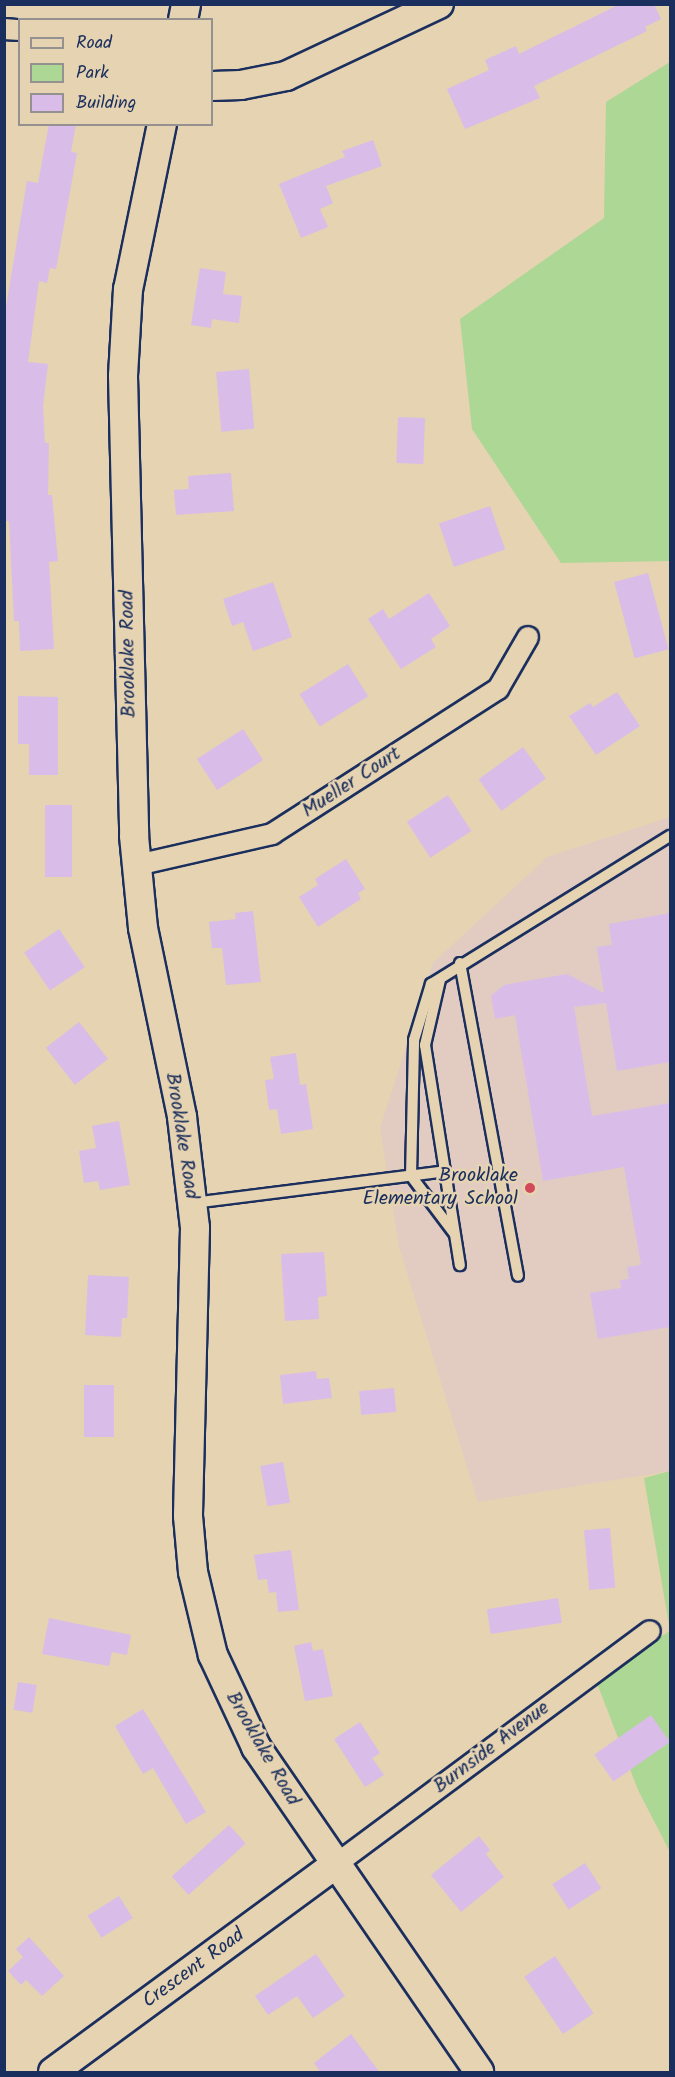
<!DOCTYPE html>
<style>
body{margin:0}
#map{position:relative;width:675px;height:2077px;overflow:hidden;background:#e6d3b1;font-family:Kalam,sans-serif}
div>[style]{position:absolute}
.built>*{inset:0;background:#e2ccc2}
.green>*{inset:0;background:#add794}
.building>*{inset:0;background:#dabce9;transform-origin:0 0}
.roads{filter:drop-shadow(2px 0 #1b2f5e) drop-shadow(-2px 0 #1b2f5e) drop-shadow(0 2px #1b2f5e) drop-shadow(0 -2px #1b2f5e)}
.lane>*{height:10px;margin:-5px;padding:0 5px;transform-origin:5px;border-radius:5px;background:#e6d3b1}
.street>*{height:20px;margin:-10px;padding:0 10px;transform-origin:10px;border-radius:10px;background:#e6d3b1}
.secondary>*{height:28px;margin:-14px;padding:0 14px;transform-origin:14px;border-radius:14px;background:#e6d3b1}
.dots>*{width:16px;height:16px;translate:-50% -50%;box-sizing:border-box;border:3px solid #e6d3b1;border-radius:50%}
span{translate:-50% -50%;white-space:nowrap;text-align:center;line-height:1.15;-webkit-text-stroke:5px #e6d3b1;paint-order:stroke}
.street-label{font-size:20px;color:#1b2f5e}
.poi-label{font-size:20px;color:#1b2f5e}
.right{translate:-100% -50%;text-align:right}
.frame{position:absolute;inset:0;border:6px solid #1b2f5e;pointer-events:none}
.legend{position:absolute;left:18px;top:18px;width:195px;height:108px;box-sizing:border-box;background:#e6d3b1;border:2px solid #959190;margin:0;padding:8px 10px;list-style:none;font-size:18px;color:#1b2f5e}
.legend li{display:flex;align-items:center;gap:12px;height:30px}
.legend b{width:30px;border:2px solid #959190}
</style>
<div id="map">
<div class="built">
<div style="clip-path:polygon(670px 817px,670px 1471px,478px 1502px,399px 1247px,380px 1128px,433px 963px,547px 857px)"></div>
</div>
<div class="green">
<div style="clip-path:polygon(670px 62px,670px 561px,561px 563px,472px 429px,460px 319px,604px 218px,606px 102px)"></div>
<div style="clip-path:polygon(670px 1471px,670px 1852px,638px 1790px,595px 1678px,670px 1631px,644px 1478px)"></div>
</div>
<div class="building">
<div style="clip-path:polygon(620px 4px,654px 4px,661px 19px,645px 27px,647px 31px,534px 86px,540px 98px,465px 129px,447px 89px,489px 70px,485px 60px,516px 46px,519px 54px)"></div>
<div style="clip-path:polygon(49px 124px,76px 124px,71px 152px,77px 153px,56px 269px,50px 268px,47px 283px,39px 281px,28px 362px,48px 364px,43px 406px,45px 443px,49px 443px,48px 495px,52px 495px,58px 561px,49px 562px,54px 649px,20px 651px,19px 621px,14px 621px,9px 521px,4px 521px,4px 319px,27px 181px,38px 183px)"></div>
<div style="clip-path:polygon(373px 140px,382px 166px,326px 186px,333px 203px,320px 209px,328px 227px,301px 238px,279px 184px,345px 157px,342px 151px)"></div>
<div style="clip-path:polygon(200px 268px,226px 272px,223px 294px,242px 296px,239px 323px,212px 319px,211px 328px,191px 325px)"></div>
<div style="left:249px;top:369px;width:60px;height:33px;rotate:85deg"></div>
<div style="left:398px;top:417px;width:27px;height:46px;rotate:2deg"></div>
<div style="clip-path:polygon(231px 473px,234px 511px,176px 515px,174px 490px,189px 489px,188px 476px)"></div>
<div style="left:490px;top:506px;width:46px;height:54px;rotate:71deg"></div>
<div style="left:648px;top:573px;width:79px;height:35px;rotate:75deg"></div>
<div style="clip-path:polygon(273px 582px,292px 637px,253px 651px,243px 622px,232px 626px,223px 599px)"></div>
<div style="clip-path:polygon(429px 593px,450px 626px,431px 639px,436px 647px,401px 669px,368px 619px,383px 609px,389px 619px)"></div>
<div style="left:348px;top:664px;width:38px;height:57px;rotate:58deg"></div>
<div style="clip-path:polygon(617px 692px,640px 726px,596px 755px,569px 716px,590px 703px,593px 707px)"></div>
<div style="clip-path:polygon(18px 696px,58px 697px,58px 775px,29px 775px,29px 744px,18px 744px)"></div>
<div style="left:243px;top:729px;width:37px;height:55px;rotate:57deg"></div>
<div style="left:523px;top:747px;width:39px;height:55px;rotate:54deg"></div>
<div style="left:448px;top:795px;width:43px;height:49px;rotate:57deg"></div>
<div style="left:45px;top:805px;width:27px;height:72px"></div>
<div style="clip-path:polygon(346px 859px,365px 889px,358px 893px,361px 899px,318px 927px,299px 897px,318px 885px,315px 879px)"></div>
<div style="clip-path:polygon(253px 911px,261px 982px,226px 985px,222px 948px,212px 948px,209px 922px,236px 919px,235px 913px)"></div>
<div style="clip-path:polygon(670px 913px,670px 1062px,617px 1071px,606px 1003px,574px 1007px,592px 1116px,670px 1103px,670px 1327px,598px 1339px,590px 1293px,621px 1288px,620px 1280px,629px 1279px,627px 1267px,641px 1265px,624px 1167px,543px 1181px,515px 1015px,495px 1019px,491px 996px,504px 985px,567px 974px,604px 993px,597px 947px,612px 945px,609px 924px)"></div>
<div style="left:59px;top:929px;width:46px;height:42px;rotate:56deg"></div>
<div style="left:79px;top:1022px;width:47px;height:42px;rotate:52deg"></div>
<div style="clip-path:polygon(296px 1053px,300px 1085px,306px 1084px,313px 1129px,281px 1134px,277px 1109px,269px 1110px,265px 1080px,274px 1079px,270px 1057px)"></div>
<div style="clip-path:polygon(119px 1121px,130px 1185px,100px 1190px,98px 1181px,84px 1183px,79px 1151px,96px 1148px,92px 1126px)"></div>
<div style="clip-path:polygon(324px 1252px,327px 1296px,318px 1297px,319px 1319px,285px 1321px,281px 1254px)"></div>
<div style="clip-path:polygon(88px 1275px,129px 1277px,127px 1318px,122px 1318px,121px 1337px,85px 1335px)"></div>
<div style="clip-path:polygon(316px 1371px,317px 1379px,329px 1378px,332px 1398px,283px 1404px,280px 1375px)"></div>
<div style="left:84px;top:1385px;width:30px;height:52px"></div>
<div style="left:394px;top:1388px;width:24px;height:35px;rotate:85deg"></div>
<div style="left:283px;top:1462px;width:41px;height:23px;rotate:80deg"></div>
<div style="left:610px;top:1528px;width:60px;height:26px;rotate:85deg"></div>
<div style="clip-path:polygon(291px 1550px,299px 1610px,278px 1612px,276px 1592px,269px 1593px,267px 1579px,258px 1580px,254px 1555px)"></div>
<div style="left:558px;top:1598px;width:25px;height:72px;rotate:81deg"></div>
<div style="clip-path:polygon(49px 1618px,131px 1635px,127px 1655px,112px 1652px,109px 1666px,42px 1654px)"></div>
<div style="clip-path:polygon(311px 1642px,313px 1651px,323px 1649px,333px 1696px,305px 1701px,294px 1646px)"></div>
<div style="left:18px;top:1682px;width:19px;height:28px;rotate:9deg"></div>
<div style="clip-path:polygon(143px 1709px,206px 1812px,186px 1824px,153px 1768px,143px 1774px,115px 1726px)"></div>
<div style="left:651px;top:1715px;width:33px;height:69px;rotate:55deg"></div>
<div style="clip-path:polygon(360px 1722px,380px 1753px,372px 1758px,384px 1775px,365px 1787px,334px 1739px)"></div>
<div style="left:229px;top:1825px;width:25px;height:77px;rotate:48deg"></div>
<div style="clip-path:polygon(479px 1836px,490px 1850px,486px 1854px,504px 1877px,461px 1912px,431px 1875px)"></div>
<div style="left:585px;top:1863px;width:30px;height:39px;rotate:57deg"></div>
<div style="left:119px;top:1896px;width:26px;height:37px;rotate:58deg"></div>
<div style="clip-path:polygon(29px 1937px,64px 1976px,42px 1996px,26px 1980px,21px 1985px,8px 1971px,23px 1957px,16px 1949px)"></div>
<div style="clip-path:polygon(316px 1954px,345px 1996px,313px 2018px,297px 1996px,268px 2015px,255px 1996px)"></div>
<div style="left:555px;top:1956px;width:69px;height:37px;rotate:56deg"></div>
<div style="clip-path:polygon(351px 2034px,380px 2073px,321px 2073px,314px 2063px)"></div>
</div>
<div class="roads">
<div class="lane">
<div style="left:460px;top:963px;width:318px;rotate:79.5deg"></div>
<div style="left:440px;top:980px;width:67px;rotate:103deg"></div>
<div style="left:425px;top:1045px;width:223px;rotate:81deg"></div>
<div style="left:193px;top:1203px;width:254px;rotate:-7.2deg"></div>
<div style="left:454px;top:1233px;width:71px;rotate:-127deg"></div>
<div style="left:411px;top:1176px;width:136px;rotate:-88.7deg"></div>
<div style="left:414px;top:1040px;width:59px;rotate:-73.1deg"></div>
<div style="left:431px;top:984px;width:281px;rotate:-31.8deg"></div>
</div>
<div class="street">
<div style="left:4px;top:29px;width:16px;rotate:4deg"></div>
<div style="left:137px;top:865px;width:139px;rotate:-12.9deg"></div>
<div style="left:272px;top:834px;width:269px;rotate:-32.7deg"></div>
<div style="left:498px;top:689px;width:60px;rotate:-60deg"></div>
<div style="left:335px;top:1865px;width:392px;rotate:-36.6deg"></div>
</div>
<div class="secondary">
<div style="left:183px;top:20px;width:16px;rotate:-79deg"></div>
<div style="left:212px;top:86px;width:29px;rotate:-2deg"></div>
<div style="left:241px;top:85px;width:46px;rotate:-11.3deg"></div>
<div style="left:286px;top:76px;width:169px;rotate:-25.2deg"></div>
<div style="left:162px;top:124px;width:168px;rotate:101.6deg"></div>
<div style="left:128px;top:289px;width:87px;rotate:93.3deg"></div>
<div style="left:123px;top:376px;width:460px;rotate:88.6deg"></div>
<div style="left:134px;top:836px;width:92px;rotate:84.4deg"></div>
<div style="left:143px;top:928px;width:193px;rotate:78.3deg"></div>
<div style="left:182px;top:1117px;width:112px;rotate:83.3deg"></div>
<div style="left:195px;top:1228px;width:288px;rotate:91.4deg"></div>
<div style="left:188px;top:1516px;width:56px;rotate:84.9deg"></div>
<div style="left:193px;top:1572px;width:85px;rotate:76.5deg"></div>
<div style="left:213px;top:1655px;width:102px;rotate:64.9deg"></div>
<div style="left:256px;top:1747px;width:394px;rotate:55.5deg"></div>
<div style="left:53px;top:2072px;width:350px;rotate:-36.3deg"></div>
</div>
</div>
<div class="dots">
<div style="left:530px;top:1188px;background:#d1495b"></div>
</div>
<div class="street-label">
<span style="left:129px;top:654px;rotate:-91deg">Brooklake Road</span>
<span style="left:352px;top:783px;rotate:-33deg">Mueller Court</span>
<span style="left:181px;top:1136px;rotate:81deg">Brooklake Road</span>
<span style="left:492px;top:1748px;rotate:-37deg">Burnside Avenue</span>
<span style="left:262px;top:1749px;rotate:60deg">Brooklake Road</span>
<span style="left:194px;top:1969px;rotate:-36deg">Crescent Road</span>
</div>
<div class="poi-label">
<span class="right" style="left:518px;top:1188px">Brooklake<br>Elementary School</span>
</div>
<div class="frame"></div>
<ul class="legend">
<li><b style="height:8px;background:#e6d3b1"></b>Road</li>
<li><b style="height:16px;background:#add794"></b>Park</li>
<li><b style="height:16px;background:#dabce9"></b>Building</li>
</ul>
</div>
